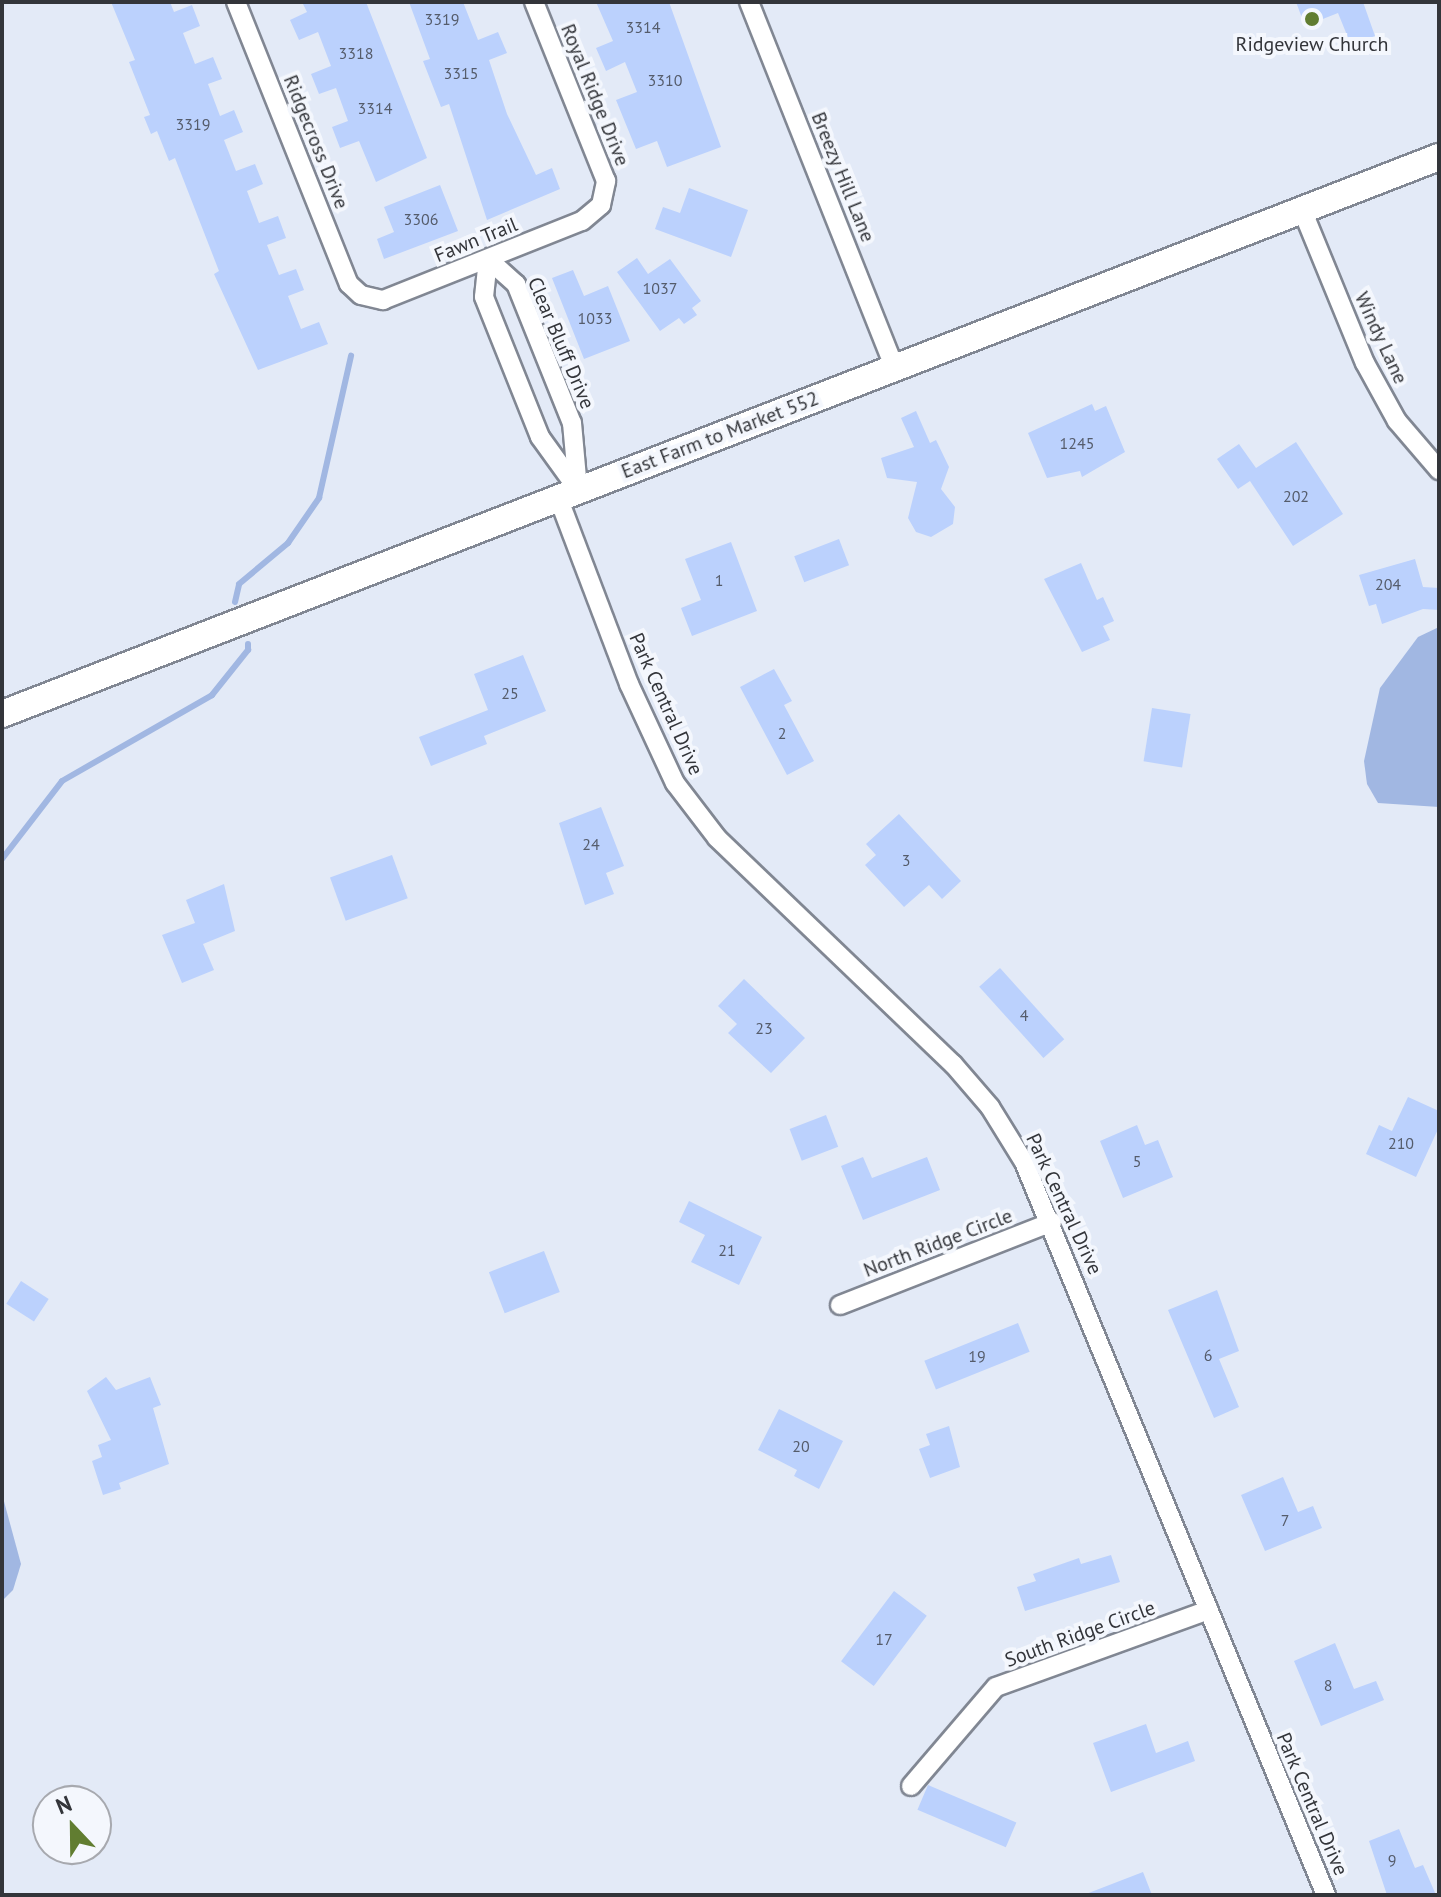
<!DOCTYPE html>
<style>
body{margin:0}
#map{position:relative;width:1441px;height:1897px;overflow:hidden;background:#e3eaf7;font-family:"PT Sans",sans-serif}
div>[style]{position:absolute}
.water>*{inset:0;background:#a1b7e2}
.stream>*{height:6px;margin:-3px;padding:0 3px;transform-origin:3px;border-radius:3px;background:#a1b7e2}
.building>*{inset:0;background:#bbd1fd;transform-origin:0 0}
.roads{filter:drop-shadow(2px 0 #818793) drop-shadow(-2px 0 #818793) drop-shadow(0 2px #818793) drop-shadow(0 -2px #818793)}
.street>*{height:18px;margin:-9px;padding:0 9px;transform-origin:9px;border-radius:9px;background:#fff}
.secondary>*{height:26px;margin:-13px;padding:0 13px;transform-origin:13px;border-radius:13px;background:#fff}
.dots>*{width:22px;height:22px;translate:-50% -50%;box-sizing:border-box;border:4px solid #f4f7fd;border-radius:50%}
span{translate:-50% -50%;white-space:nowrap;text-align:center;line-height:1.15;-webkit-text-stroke:8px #f4f7fd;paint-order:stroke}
.number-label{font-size:16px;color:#555c6b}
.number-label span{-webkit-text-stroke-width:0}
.poi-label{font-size:20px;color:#33353a}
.street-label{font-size:20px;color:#33353a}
.frame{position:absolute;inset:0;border:4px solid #33353a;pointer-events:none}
.north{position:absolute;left:32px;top:1785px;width:80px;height:80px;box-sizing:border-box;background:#f4f7fd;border:2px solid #a7a9af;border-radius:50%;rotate:338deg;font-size:22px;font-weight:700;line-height:32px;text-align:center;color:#33353a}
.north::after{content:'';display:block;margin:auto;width:28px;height:36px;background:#617d31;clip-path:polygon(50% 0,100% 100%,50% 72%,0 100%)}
</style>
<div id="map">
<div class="water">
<div style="clip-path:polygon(1439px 627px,1439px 807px,1378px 803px,1367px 784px,1364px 761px,1380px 688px,1418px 637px)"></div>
<div style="clip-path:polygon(2px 1494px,21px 1564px,13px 1590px,2px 1601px)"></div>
</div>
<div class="stream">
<div style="left:235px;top:602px;width:18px;rotate:-77deg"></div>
<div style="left:239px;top:584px;width:64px;rotate:-39.9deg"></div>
<div style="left:288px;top:543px;width:55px;rotate:-55.4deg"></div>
<div style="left:319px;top:498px;width:146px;rotate:-77.3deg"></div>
<div style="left:2px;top:859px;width:98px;rotate:-52.4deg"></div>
<div style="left:62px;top:781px;width:173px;rotate:-29.8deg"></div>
<div style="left:212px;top:695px;width:58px;rotate:-51.3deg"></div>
<div style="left:248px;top:650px;width:6px;rotate:-90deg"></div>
</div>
<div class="building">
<div style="clip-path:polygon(111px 2px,170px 2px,174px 12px,192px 5px,200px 26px,183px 33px,195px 64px,213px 57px,222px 79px,208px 84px,220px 116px,234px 110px,243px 132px,224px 140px,236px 171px,255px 164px,263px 184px,247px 191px,259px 223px,278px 216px,286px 238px,267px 245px,279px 275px,296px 269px,304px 290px,288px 296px,301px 329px,319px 322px,328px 344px,258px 370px,214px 274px,219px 271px,175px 158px,169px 161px,157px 131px,151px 134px,144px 117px,150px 115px,129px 62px,135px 60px)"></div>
<div style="clip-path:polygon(302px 2px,366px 2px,427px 158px,376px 182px,359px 141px,340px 148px,332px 127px,348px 121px,336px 88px,319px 94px,311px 74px,331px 66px,318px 32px,299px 40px,290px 20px,307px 12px)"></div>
<div style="clip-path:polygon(409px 2px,463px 2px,478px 40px,498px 32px,507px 53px,489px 60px,507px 114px,536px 175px,552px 168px,560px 189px,487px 220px,449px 104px,441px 107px,423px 61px,430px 59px)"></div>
<div style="clip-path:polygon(596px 2px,669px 2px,721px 147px,667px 167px,657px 141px,636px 149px,616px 100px,637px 92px,625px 62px,606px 71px,596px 48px,613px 41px)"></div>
<div style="clip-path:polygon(1296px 2px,1363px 2px,1375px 36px,1351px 45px,1338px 13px,1305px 26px)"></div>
<div style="clip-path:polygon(440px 185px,458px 231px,384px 259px,377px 239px,394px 232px,384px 207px)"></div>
<div style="clip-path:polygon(689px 188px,748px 210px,731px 257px,655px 229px,663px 207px,680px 213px)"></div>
<div style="clip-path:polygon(637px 258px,648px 274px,670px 259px,701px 301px,692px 308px,697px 315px,684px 324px,679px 318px,660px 331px,617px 272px)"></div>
<div style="clip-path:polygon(573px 270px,584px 296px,608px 286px,630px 341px,584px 359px,552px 278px)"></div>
<div style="clip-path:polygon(1092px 404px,1095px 411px,1106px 406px,1125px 452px,1082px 477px,1080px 471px,1047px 478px,1028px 433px)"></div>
<div style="clip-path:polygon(916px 411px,930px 443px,936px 440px,949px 467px,941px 489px,955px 507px,953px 524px,931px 537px,916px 532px,908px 518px,917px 482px,887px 478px,881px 458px,914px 447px,901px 418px)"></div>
<div style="clip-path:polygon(1296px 442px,1343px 514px,1293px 546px,1250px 481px,1238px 489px,1217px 459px,1239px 444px,1256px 468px)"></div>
<div style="left:839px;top:539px;width:28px;height:48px;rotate:69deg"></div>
<div style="clip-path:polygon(731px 542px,757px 611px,692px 636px,681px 608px,701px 600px,685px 559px)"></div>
<div style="clip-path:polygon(1415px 559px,1423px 587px,1439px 588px,1439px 610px,1423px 609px,1382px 624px,1376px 604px,1369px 606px,1359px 575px)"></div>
<div style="clip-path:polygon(1081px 563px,1097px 600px,1103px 597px,1114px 621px,1103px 626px,1110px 640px,1082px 652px,1044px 579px)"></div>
<div style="clip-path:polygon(523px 655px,546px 711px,484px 736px,487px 744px,431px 766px,419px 737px,488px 710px,474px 674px)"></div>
<div style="clip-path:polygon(774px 669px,792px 701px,784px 705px,814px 761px,787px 775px,740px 687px)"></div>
<div style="left:1152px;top:708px;width:39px;height:54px;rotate:9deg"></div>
<div style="clip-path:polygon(601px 807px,624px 866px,606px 873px,614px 894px,585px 905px,559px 823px)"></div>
<div style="clip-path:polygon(899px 814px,961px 881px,942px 899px,929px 885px,904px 907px,865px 865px,876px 855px,866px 844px)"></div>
<div style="left:392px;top:855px;width:46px;height:66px;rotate:70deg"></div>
<div style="clip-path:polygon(224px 884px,235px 931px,203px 944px,214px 970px,182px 983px,162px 935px,195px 923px,186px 900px)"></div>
<div style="left:1000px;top:968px;width:96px;height:28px;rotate:48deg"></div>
<div style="clip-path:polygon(744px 979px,805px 1038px,771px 1073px,728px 1033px,737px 1024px,718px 1006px)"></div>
<div style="clip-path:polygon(1408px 1097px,1439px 1111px,1439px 1127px,1416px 1177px,1366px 1154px,1379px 1125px,1392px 1131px)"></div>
<div style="left:826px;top:1115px;width:34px;height:39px;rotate:69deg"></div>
<div style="clip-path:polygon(1137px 1125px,1145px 1145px,1158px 1140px,1173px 1177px,1123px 1198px,1100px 1141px)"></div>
<div style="clip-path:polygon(863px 1157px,872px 1178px,927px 1157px,940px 1190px,863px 1220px,841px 1166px)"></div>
<div style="clip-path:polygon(689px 1201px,762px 1237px,739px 1285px,691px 1262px,705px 1235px,679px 1222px)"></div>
<div style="left:544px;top:1251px;width:44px;height:59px;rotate:69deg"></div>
<div style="left:21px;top:1281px;width:33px;height:27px;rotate:33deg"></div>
<div style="clip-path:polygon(1217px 1290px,1239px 1351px,1219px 1359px,1239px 1407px,1214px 1418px,1168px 1310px)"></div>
<div style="left:1018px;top:1323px;width:31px;height:101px;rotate:68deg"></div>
<div style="clip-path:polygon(106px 1377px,116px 1390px,150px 1377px,161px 1405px,153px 1408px,169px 1464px,119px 1483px,121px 1489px,103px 1495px,92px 1461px,102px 1457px,98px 1445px,111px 1440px,87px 1391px)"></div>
<div style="clip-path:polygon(779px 1409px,843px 1441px,819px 1489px,794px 1476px,797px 1470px,758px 1450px)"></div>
<div style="clip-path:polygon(949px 1426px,960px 1467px,930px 1478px,919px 1449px,930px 1445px,926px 1434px)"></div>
<div style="clip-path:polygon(1283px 1477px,1298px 1512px,1313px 1506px,1322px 1528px,1265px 1551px,1241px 1495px)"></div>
<div style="clip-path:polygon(1111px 1555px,1120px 1582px,1025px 1611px,1017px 1587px,1036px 1581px,1033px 1574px,1079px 1558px,1081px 1564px)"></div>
<div style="left:894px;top:1591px;width:41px;height:88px;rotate:37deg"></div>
<div style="clip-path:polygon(1335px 1643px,1354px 1689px,1376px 1681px,1384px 1700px,1321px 1726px,1294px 1661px)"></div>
<div style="clip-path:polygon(1146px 1724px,1156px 1753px,1188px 1741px,1195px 1761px,1111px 1792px,1093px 1743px)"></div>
<div style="left:928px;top:1785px;width:96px;height:27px;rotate:23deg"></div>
<div style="clip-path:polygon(1399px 1829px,1415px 1868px,1423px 1865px,1436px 1895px,1387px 1895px,1369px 1841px)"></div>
<div style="clip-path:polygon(1143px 1872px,1152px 1895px,1086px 1895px,1086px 1894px)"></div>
</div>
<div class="roads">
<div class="street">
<div style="left:236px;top:2px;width:304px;rotate:68.2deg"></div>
<div style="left:349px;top:284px;width:16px;rotate:43deg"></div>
<div style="left:361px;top:295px;width:23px;rotate:13deg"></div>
<div style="left:383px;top:300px;width:214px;rotate:-21.7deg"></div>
<div style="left:582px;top:221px;width:25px;rotate:-40deg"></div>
<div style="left:601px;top:205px;width:25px;rotate:-78deg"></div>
<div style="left:606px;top:181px;width:193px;rotate:-111.9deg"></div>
<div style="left:749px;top:2px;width:395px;rotate:68.3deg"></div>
<div style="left:1303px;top:212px;width:163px;rotate:67.7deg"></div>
<div style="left:1365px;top:363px;width:66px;rotate:61.1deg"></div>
<div style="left:1397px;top:421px;width:65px;rotate:49.4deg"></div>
<div style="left:488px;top:259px;width:38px;rotate:42deg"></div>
<div style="left:516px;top:284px;width:150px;rotate:68.1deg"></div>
<div style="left:572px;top:423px;width:66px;rotate:84.8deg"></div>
<div style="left:488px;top:259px;width:38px;rotate:96deg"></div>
<div style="left:484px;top:297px;width:151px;rotate:68.2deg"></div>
<div style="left:540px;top:437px;width:62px;rotate:54.2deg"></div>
<div style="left:558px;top:497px;width:200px;rotate:69.2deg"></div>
<div style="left:629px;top:684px;width:109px;rotate:65.1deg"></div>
<div style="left:675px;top:783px;width:69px;rotate:52.6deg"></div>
<div style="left:717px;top:838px;width:327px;rotate:43.8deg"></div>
<div style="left:953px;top:1064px;width:57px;rotate:49.3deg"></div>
<div style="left:990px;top:1107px;width:65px;rotate:58.3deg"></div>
<div style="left:1024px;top:1162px;width:793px;rotate:67.61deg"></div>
<div style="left:840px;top:1305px;width:228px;rotate:-21.4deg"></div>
<div style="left:911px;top:1786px;width:130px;rotate:-49.4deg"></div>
<div style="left:996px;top:1687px;width:226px;rotate:-19.9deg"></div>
</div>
<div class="secondary">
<div style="left:2px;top:714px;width:1541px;rotate:-21.19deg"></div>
</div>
</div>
<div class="dots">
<div style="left:1312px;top:19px;background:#617d31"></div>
</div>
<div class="number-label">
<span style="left:442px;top:19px">3319</span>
<span style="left:643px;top:27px">3314</span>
<span style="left:356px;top:53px">3318</span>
<span style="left:461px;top:73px">3315</span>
<span style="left:665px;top:80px">3310</span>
<span style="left:375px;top:108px">3314</span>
<span style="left:193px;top:124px">3319</span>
<span style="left:421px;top:219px">3306</span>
<span style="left:660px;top:288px">1037</span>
<span style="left:595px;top:318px">1033</span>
<span style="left:1077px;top:443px">1245</span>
<span style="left:1296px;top:496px">202</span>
<span style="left:719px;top:580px">1</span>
<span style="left:1388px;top:584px">204</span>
<span style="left:510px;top:693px">25</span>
<span style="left:782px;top:733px">2</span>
<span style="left:591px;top:844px">24</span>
<span style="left:906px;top:860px">3</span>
<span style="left:1024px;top:1015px">4</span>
<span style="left:764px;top:1028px">23</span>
<span style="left:1401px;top:1143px">210</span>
<span style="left:1137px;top:1161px">5</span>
<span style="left:727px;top:1250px">21</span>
<span style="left:1208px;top:1355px">6</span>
<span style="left:977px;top:1356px">19</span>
<span style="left:801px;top:1446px">20</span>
<span style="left:1285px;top:1520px">7</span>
<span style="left:884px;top:1639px">17</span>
<span style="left:1328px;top:1685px">8</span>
<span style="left:1392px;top:1860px">9</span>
</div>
<div class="poi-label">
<span style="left:1312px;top:44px">Ridgeview Church</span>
</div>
<div class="street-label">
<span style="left:595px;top:95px;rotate:68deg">Royal Ridge Drive</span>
<span style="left:316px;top:142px;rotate:68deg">Ridgecross Drive</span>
<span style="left:843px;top:177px;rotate:68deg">Breezy Hill Lane</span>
<span style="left:476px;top:240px;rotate:-22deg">Fawn Trail</span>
<span style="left:1381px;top:338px;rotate:65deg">Windy Lane</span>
<span style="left:561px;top:343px;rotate:67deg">Clear Bluff Drive</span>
<span style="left:720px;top:435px;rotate:-21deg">East Farm to Market 552</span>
<span style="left:666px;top:704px;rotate:66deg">Park Central Drive</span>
<span style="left:1064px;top:1204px;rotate:65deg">Park Central Drive</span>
<span style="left:938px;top:1243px;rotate:-21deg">North Ridge Circle</span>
<span style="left:1080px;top:1634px;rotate:-20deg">South Ridge Circle</span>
<span style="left:1312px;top:1804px;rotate:67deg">Park Central Drive</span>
</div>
<div class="frame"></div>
<div class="north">N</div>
</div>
